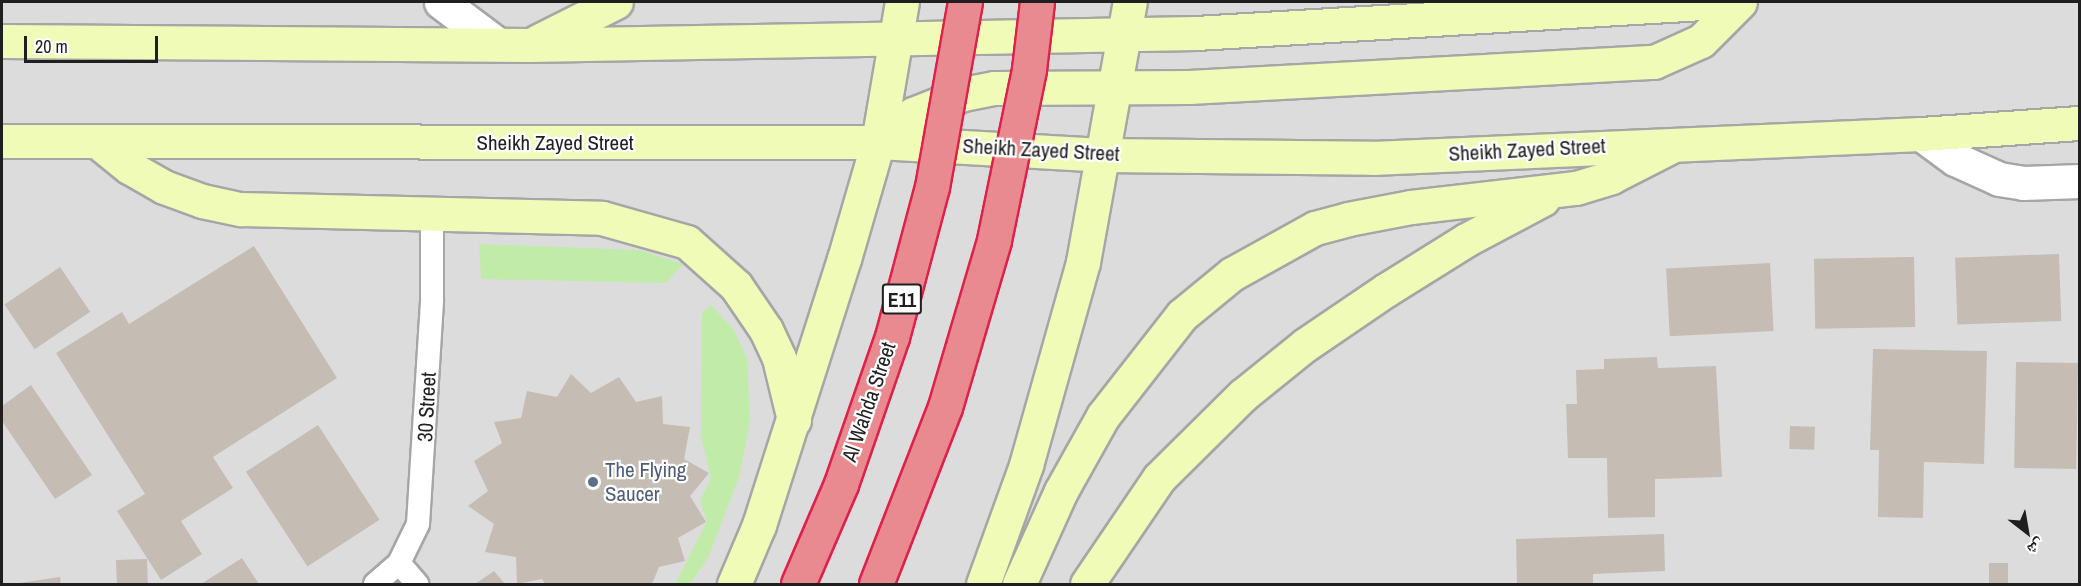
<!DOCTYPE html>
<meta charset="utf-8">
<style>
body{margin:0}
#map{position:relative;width:2081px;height:586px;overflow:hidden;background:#f0ede4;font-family:"Archivo Narrow","Noto Naskh Arabic",sans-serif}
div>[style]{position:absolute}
.residential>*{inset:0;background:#dddcdc;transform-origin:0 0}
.grass>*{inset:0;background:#c1eba9}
.building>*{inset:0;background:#c5bdb4;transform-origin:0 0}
.roads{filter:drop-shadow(2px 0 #a6a6a6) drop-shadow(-2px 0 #a6a6a6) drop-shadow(0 2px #a6a6a6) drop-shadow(0 -2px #a6a6a6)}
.lane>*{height:22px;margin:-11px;padding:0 11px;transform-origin:11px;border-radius:11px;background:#fff}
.street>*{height:33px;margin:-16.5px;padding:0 16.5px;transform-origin:16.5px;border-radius:16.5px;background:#fff}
.secondary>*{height:33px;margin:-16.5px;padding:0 16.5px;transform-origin:16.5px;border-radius:16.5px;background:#effbb7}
.bridges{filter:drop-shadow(2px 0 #df204a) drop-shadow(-2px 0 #df204a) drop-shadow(0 2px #df204a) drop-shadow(0 -2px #df204a)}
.highway-bridge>*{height:33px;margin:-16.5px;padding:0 16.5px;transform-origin:16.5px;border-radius:16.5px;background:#e98a90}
.dots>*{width:16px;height:16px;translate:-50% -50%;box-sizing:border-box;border:3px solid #fff;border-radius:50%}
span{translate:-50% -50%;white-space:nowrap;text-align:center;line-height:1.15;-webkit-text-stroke:4.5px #fff;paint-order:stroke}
.shield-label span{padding:2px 4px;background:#fff;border:2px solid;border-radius:4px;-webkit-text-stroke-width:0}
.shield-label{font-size:20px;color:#1f1f1f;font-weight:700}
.street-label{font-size:21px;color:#1f1f1f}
.service-label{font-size:21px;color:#4e5e75}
.left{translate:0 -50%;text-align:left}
.frame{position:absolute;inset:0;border:3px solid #1f1f1f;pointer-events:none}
.north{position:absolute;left:1997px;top:502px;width:60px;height:60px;-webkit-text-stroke:4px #fff;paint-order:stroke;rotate:149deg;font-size:16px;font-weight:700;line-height:24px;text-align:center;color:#1f1f1f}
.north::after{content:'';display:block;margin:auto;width:21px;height:27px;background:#1f1f1f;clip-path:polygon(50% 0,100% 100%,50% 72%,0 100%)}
.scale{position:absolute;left:24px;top:36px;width:134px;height:27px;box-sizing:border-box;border:3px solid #1f1f1f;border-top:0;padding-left:8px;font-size:18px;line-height:21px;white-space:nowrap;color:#1f1f1f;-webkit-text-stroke:4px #fff;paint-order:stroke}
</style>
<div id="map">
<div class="residential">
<div style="left:2px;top:2px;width:2077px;height:582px"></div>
</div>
<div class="grass">
<div style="clip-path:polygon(479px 244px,639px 250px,683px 264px,666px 283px,481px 279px)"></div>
<div style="clip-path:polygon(711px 305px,734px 330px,747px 359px,750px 422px,739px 477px,708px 558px,690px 584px,675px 584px,707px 521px,700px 501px,711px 478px,701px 436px,702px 313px)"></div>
</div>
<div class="building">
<div style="clip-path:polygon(254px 246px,337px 378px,213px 457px,233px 488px,181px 521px,202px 554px,161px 580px,117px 511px,145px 494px,56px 353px,122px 312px,129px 324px)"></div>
<div style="left:2059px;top:254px;width:67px;height:104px;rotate:88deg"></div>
<div style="left:1914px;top:257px;width:70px;height:100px;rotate:89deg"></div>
<div style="left:1770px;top:263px;width:68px;height:104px;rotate:87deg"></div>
<div style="left:60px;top:267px;width:54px;height:67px;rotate:56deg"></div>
<div style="clip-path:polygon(1873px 349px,1987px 351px,1984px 464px,1924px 462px,1923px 518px,1878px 517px,1879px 450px,1870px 450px)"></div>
<div style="clip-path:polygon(1657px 357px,1658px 368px,1716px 366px,1722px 477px,1655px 479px,1655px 517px,1608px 518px,1607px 458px,1568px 458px,1566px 404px,1577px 404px,1576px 370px,1604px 369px,1604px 359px)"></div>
<div style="left:2016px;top:362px;width:62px;height:106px;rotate:1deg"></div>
<div style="clip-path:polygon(571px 374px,591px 393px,619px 377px,636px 402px,662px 396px,663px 424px,690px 427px,684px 459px,709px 473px,690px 496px,706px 522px,678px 538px,685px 561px,659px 567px,652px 584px,545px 584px,542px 579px,517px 584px,516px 557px,485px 552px,494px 524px,468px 506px,488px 491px,474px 461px,502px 443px,494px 422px,521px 418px,527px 391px,557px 397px)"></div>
<div style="clip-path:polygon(31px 385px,92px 475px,55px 499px,2px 421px,2px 406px)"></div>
<div style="left:318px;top:425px;width:113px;height:86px;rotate:57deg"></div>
<div style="left:1790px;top:426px;width:25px;height:23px;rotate:2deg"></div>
<div style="clip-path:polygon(1664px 534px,1665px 571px,1593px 574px,1593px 584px,1517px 584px,1516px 539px)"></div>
<div style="clip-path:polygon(242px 558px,259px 584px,201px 584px)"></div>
<div style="left:147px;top:559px;width:25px;height:31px;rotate:88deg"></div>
<div style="left:1989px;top:563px;width:19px;height:21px"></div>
<div style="clip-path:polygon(494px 571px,505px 584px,475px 584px)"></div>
<div style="clip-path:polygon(60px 577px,61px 584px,19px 584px,19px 583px)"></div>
</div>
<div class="roads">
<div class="lane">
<div style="left:399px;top:563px;width:28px;rotate:49deg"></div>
<div style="left:375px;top:584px;width:32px;rotate:-41deg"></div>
<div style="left:399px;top:563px;width:43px;rotate:-64deg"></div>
<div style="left:418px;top:524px;width:225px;rotate:-86.4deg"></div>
<div style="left:432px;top:299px;width:85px;rotate:-90deg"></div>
</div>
<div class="street">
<div style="left:441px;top:2px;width:70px;rotate:36.9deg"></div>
<div style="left:1921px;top:134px;width:42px;rotate:36.3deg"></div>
<div style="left:1955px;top:159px;width:48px;rotate:24.4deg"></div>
<div style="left:1999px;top:179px;width:24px;rotate:9deg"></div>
<div style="left:2023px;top:183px;width:57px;rotate:-2deg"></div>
</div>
<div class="secondary">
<div style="left:2px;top:41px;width:527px;rotate:0.43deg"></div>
<div style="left:529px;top:45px;width:667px;rotate:-1.03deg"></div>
<div style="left:1196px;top:33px;width:525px;rotate:-3.39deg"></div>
<div style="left:538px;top:41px;width:87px;rotate:-26.6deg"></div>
<div style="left:2px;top:141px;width:876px;rotate:0.07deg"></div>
<div style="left:878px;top:142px;width:224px;rotate:3.3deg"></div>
<div style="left:1102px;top:155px;width:270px;rotate:0.6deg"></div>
<div style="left:1372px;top:158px;width:550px;rotate:-2.5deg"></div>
<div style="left:1921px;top:134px;width:159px;rotate:-4deg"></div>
<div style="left:98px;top:142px;width:40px;rotate:39deg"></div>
<div style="left:129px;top:167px;width:40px;rotate:29.7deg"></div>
<div style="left:164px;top:187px;width:40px;rotate:20.2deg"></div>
<div style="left:202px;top:201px;width:40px;rotate:12deg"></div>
<div style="left:241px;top:209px;width:361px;rotate:1.4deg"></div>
<div style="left:602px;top:218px;width:88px;rotate:15.8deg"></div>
<div style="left:687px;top:242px;width:66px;rotate:41.9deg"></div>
<div style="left:736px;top:286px;width:53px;rotate:55.7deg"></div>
<div style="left:766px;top:330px;width:31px;rotate:65deg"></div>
<div style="left:779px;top:358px;width:64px;rotate:76.4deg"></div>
<div style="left:878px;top:142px;width:45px;rotate:-38.7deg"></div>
<div style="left:913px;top:114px;width:54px;rotate:-21.8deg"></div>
<div style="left:963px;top:94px;width:32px;rotate:-11deg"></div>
<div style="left:994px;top:88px;width:195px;rotate:-0.3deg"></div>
<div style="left:1189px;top:87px;width:466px;rotate:-3.1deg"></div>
<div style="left:1654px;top:62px;width:51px;rotate:-24.1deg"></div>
<div style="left:1701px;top:41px;width:55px;rotate:-45deg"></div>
<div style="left:734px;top:584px;width:64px;rotate:-67deg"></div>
<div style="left:759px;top:525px;width:279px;rotate:-72.3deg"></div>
<div style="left:844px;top:259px;width:122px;rotate:-73.8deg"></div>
<div style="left:878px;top:142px;width:142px;rotate:-80.3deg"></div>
<div style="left:983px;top:584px;width:127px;rotate:-70.1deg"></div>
<div style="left:1026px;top:465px;width:211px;rotate:-74.3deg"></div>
<div style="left:1083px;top:262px;width:264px;rotate:-79.8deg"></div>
<div style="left:1019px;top:584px;width:102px;rotate:-65.7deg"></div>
<div style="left:1061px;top:491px;width:86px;rotate:-60.8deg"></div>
<div style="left:1103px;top:416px;width:128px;rotate:-52deg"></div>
<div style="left:1182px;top:315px;width:65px;rotate:-39.4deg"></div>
<div style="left:1232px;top:274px;width:95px;rotate:-29deg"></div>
<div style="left:1315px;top:228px;width:34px;rotate:-15deg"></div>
<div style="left:1348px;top:219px;width:64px;rotate:-10.8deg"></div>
<div style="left:1411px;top:207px;width:166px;rotate:-6.6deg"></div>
<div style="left:1576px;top:188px;width:37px;rotate:-17deg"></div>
<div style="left:1611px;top:177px;width:66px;rotate:-27deg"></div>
<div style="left:1087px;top:584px;width:128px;rotate:-55.8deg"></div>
<div style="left:1159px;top:478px;width:118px;rotate:-44.7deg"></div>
<div style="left:1243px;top:395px;width:80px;rotate:-38.9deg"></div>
<div style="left:1305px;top:345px;width:98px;rotate:-34.2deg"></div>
<div style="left:1386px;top:290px;width:94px;rotate:-32deg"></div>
<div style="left:1466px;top:240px;width:87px;rotate:-28deg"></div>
</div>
</div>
<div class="bridges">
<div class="highway-bridge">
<div style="left:798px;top:584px;width:109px;rotate:-66.7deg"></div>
<div style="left:841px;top:484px;width:156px;rotate:-70.9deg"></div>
<div style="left:892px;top:337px;width:155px;rotate:-75.1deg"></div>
<div style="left:932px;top:187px;width:188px;rotate:-79.9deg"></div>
<div style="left:876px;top:584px;width:190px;rotate:-68.7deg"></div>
<div style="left:945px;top:407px;width:174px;rotate:-73.6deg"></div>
<div style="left:994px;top:240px;width:175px;rotate:-78.4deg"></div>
<div style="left:1029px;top:69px;width:67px;rotate:-83.2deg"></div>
</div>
</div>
<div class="dots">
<div style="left:593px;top:482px;background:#5c6f8a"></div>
</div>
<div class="shield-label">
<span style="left:902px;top:299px">E11</span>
</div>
<div class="street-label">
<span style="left:555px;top:143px">Sheikh Zayed Street</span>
<span style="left:1041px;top:150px;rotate:3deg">Sheikh Zayed Street</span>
<span style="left:1527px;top:150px;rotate:-3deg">Sheikh Zayed Street</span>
<span style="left:869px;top:402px;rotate:-71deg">Al Wahda Street</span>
<span style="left:427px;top:407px;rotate:-87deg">30 Street</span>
</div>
<div class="service-label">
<span class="left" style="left:605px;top:482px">The Flying<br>Saucer</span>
</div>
<div class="frame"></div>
<div class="north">ش</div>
<div class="scale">20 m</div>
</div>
